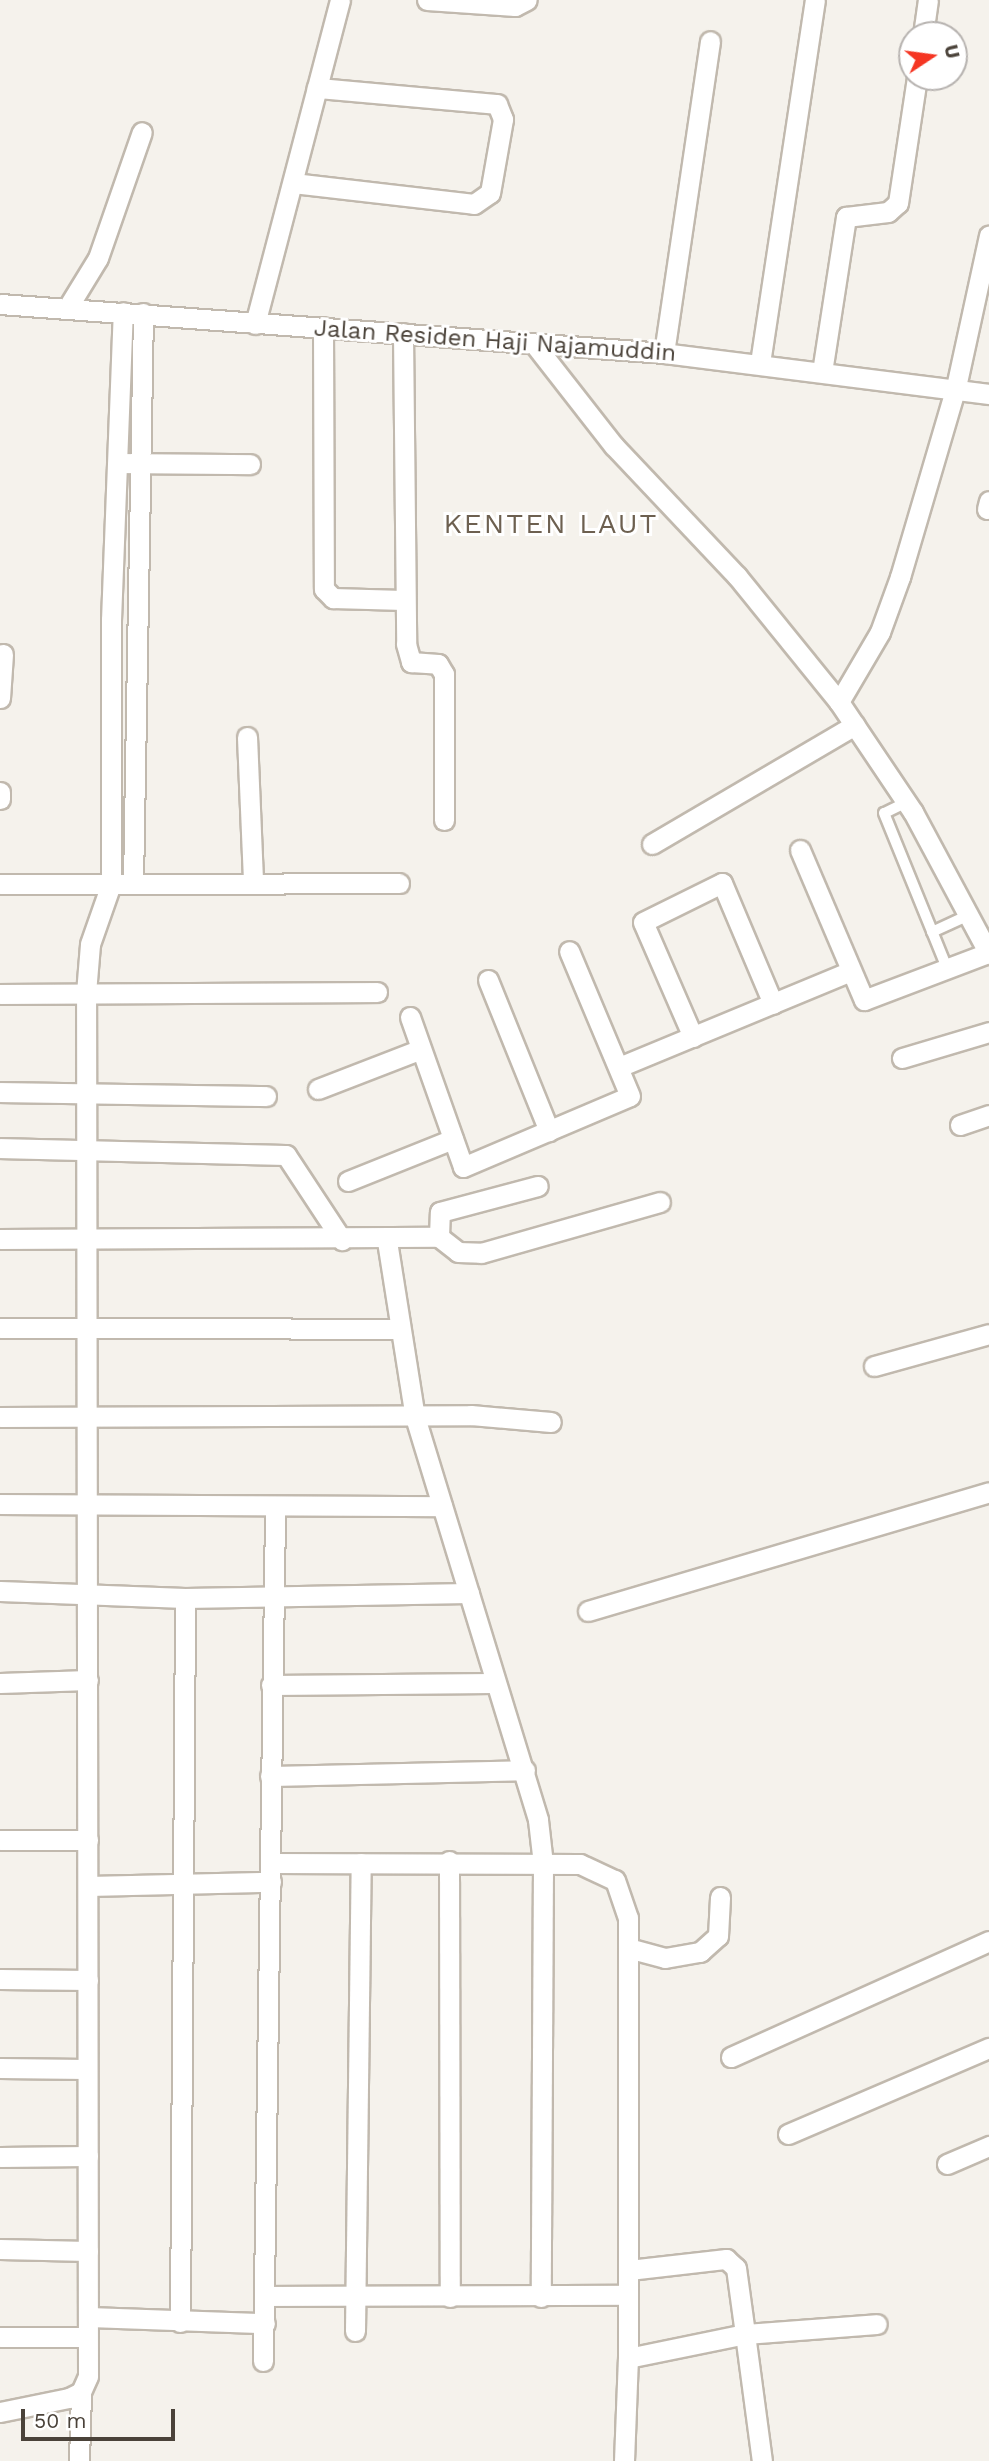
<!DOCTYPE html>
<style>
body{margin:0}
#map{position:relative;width:989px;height:2461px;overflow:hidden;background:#f5f2ec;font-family:"Work Sans",sans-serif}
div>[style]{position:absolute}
.roads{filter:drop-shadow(2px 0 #c1b9ae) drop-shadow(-2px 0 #c1b9ae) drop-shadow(0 2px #c1b9ae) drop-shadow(0 -2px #c1b9ae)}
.service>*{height:10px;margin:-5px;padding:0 5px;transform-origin:5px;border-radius:5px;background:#fff}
.minor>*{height:19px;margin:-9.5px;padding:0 9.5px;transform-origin:9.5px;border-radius:9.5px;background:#fff}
span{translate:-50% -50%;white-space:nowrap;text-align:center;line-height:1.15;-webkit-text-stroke:6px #fff;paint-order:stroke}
.street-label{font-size:24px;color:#4a4239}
.quarter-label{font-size:28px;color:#6d6050;letter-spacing:2px}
.north{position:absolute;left:898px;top:21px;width:70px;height:70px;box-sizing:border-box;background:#fff;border:2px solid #b7b3b0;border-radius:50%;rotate:77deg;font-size:19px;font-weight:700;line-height:28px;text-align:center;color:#4a4239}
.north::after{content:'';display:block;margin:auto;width:24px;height:32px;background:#f53623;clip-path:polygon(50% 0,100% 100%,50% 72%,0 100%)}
.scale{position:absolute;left:21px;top:2409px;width:154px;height:32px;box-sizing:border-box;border:4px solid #4a4239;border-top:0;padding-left:9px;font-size:21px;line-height:24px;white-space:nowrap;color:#4a4239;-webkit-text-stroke:5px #fff;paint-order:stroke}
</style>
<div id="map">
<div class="roads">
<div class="service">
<div style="left:907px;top:802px;width:25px;rotate:154deg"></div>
<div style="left:884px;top:813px;width:167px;rotate:67.9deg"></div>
<div style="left:932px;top:932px;width:41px;rotate:-24.7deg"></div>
</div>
<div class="minor">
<div style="left:427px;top:0;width:88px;rotate:3.9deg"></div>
<div style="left:515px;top:6px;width:13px;rotate:-27deg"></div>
<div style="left:923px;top:35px;width:35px;rotate:-82deg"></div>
<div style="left:293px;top:183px;width:182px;rotate:6.6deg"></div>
<div style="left:474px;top:204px;width:19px;rotate:-35deg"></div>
<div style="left:490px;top:193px;width:75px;rotate:-80deg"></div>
<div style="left:503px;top:119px;width:16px;rotate:-112deg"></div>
<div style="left:497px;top:104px;width:181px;rotate:-174.9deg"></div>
<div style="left:0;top:304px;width:666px;rotate:4.22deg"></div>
<div style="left:664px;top:353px;width:328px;rotate:7.2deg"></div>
<div style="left:68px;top:307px;width:57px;rotate:-58.5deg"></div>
<div style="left:98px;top:258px;width:133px;rotate:-70.8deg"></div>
<div style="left:255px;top:324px;width:335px;rotate:-75.3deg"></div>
<div style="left:323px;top:327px;width:262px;rotate:89.8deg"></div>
<div style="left:324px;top:589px;width:13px;rotate:45deg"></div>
<div style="left:333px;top:598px;width:70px;rotate:1.6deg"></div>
<div style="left:403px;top:333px;width:311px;rotate:89.4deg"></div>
<div style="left:406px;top:644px;width:19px;rotate:74deg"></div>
<div style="left:411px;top:662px;width:27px;rotate:4deg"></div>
<div style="left:438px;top:664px;width:12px;rotate:59deg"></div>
<div style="left:444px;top:674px;width:146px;rotate:90deg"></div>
<div style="left:535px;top:345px;width:128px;rotate:52deg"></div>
<div style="left:614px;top:446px;width:179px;rotate:46.6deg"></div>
<div style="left:737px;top:576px;width:162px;rotate:51deg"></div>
<div style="left:839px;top:702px;width:133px;rotate:56.1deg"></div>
<div style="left:913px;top:812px;width:161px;rotate:61.8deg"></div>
<div style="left:664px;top:353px;width:315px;rotate:-81.6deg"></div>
<div style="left:760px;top:363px;width:367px;rotate:-81.4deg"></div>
<div style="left:822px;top:372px;width:157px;rotate:-81.2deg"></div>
<div style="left:846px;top:217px;width:42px;rotate:-6.8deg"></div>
<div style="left:888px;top:212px;width:13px;rotate:-42deg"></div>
<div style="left:898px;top:203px;width:127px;rotate:-81.4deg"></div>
<div style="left:125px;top:463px;width:125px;rotate:0.5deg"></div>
<div style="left:987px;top:509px;width:8px;rotate:-76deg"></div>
<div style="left:0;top:698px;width:44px;rotate:-86.1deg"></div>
<div style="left:839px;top:702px;width:81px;rotate:-59.6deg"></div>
<div style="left:880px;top:632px;width:59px;rotate:-70deg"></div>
<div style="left:900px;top:577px;width:198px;rotate:-73.6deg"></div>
<div style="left:956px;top:387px;width:155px;rotate:-77.7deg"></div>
<div style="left:247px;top:737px;width:145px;rotate:87.6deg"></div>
<div style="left:0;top:792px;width:7px;rotate:90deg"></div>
<div style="left:652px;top:844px;width:235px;rotate:-30.4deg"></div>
<div style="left:800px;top:850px;width:163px;rotate:66.9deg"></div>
<div style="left:864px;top:1000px;width:133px;rotate:-20.8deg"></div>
<div style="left:0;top:884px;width:399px;rotate:-0.1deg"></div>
<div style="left:133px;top:884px;width:571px;rotate:-89deg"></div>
<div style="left:488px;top:980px;width:163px;rotate:68deg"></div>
<div style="left:0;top:994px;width:377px;rotate:-0.3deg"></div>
<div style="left:410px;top:1017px;width:159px;rotate:70.5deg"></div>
<div style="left:463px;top:1167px;width:181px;rotate:-23deg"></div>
<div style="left:630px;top:1096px;width:157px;rotate:-112.8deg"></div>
<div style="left:693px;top:1037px;width:125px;rotate:-113.5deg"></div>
<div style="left:643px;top:922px;width:88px;rotate:-26.3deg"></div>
<div style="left:722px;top:883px;width:131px;rotate:67.1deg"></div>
<div style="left:902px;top:1058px;width:91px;rotate:-16.6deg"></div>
<div style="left:619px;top:1067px;width:251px;rotate:-22.5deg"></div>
<div style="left:318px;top:1089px;width:110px;rotate:-21.2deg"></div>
<div style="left:0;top:1092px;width:266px;rotate:0.9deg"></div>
<div style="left:960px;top:1125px;width:31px;rotate:-19deg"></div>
<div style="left:0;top:1148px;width:286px;rotate:1.4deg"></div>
<div style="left:286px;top:1155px;width:102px;rotate:56.6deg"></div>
<div style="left:348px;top:1181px;width:113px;rotate:-21.8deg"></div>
<div style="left:439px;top:1237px;width:25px;rotate:-88deg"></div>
<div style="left:440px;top:1212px;width:101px;rotate:-14.9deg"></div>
<div style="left:0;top:1239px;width:439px;rotate:-0.3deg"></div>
<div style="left:439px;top:1237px;width:24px;rotate:38deg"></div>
<div style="left:458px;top:1252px;width:23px;rotate:2deg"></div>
<div style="left:481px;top:1253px;width:186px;rotate:-15.9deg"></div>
<div style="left:387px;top:1241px;width:178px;rotate:81deg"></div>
<div style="left:415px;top:1417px;width:421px;rotate:73deg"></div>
<div style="left:538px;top:1820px;width:44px;rotate:83.5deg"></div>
<div style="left:543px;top:1864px;width:433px;rotate:90.3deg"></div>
<div style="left:0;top:1328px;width:397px;rotate:0.1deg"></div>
<div style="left:874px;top:1366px;width:119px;rotate:-15.5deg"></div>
<div style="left:0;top:1417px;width:471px;rotate:-0.2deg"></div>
<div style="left:471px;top:1415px;width:80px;rotate:5deg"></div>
<div style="left:0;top:1504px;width:442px;rotate:0.3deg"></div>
<div style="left:0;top:1591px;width:185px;rotate:2.2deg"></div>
<div style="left:185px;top:1598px;width:284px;rotate:-1deg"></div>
<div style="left:588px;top:1611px;width:418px;rotate:-16.5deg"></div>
<div style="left:0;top:1683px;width:88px;rotate:-2deg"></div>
<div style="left:271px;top:1685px;width:222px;rotate:-0.5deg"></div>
<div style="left:270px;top:1776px;width:255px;rotate:-1.3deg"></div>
<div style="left:0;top:1840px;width:88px"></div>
<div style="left:449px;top:1861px;width:436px;rotate:89.9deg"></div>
<div style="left:271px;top:1863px;width:309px;rotate:0.2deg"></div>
<div style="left:580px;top:1864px;width:38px;rotate:25deg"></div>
<div style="left:615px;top:1880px;width:40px;rotate:71.1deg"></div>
<div style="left:628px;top:1918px;width:440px;rotate:90deg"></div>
<div style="left:628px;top:2358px;width:119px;rotate:-11.6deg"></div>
<div style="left:745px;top:2334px;width:128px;rotate:82.4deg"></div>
<div style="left:88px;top:1886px;width:183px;rotate:-1.3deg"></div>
<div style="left:628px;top:1948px;width:38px;rotate:15deg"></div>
<div style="left:665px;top:1958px;width:36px;rotate:-10deg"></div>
<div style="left:700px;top:1952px;width:24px;rotate:-42deg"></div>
<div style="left:718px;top:1936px;width:39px;rotate:-87deg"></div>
<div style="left:0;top:1979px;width:88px;rotate:0.7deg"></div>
<div style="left:731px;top:2057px;width:283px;rotate:-24.2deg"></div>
<div style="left:0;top:2068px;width:86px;rotate:0.7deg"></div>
<div style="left:788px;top:2134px;width:219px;rotate:-23.2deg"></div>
<div style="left:0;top:2157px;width:88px;rotate:-0.7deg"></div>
<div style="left:947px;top:2164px;width:46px;rotate:-23.2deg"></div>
<div style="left:0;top:2249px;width:88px;rotate:1.3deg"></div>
<div style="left:629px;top:2270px;width:98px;rotate:-6.5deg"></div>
<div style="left:726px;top:2259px;width:13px;rotate:42deg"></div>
<div style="left:736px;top:2268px;width:67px;rotate:82.2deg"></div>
<div style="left:745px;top:2334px;width:132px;rotate:-4.3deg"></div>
<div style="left:268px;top:2296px;width:359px;rotate:-0.2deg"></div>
<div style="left:89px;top:2317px;width:176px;rotate:2deg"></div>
<div style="left:180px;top:2322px;width:724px;rotate:-89.6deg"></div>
<div style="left:355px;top:2331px;width:468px;rotate:-89.3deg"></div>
<div style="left:0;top:2337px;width:87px"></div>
<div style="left:263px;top:2361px;width:853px;rotate:-89.19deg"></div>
<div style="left:0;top:2412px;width:70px;rotate:-11.5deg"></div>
<div style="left:69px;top:2398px;width:13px;rotate:-27deg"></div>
<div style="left:81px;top:2392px;width:17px;rotate:-66deg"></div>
<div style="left:88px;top:2376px;width:1383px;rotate:-90.08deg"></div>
<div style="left:86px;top:993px;width:49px;rotate:-85.3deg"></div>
<div style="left:90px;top:944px;width:64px;rotate:-70.7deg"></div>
<div style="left:111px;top:884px;width:264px;rotate:-90deg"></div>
<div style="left:111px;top:620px;width:308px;rotate:-87.8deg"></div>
<div style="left:79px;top:2461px;width:69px;rotate:-88.3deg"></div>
<div style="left:624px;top:2461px;width:103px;rotate:-87.8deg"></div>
</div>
</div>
<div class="street-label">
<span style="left:495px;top:341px;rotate:4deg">Jalan Residen Haji Najamuddin</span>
</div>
<div class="quarter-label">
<span style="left:551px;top:524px">KENTEN LAUT</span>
</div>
<div class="north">U</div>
<div class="scale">50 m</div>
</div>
